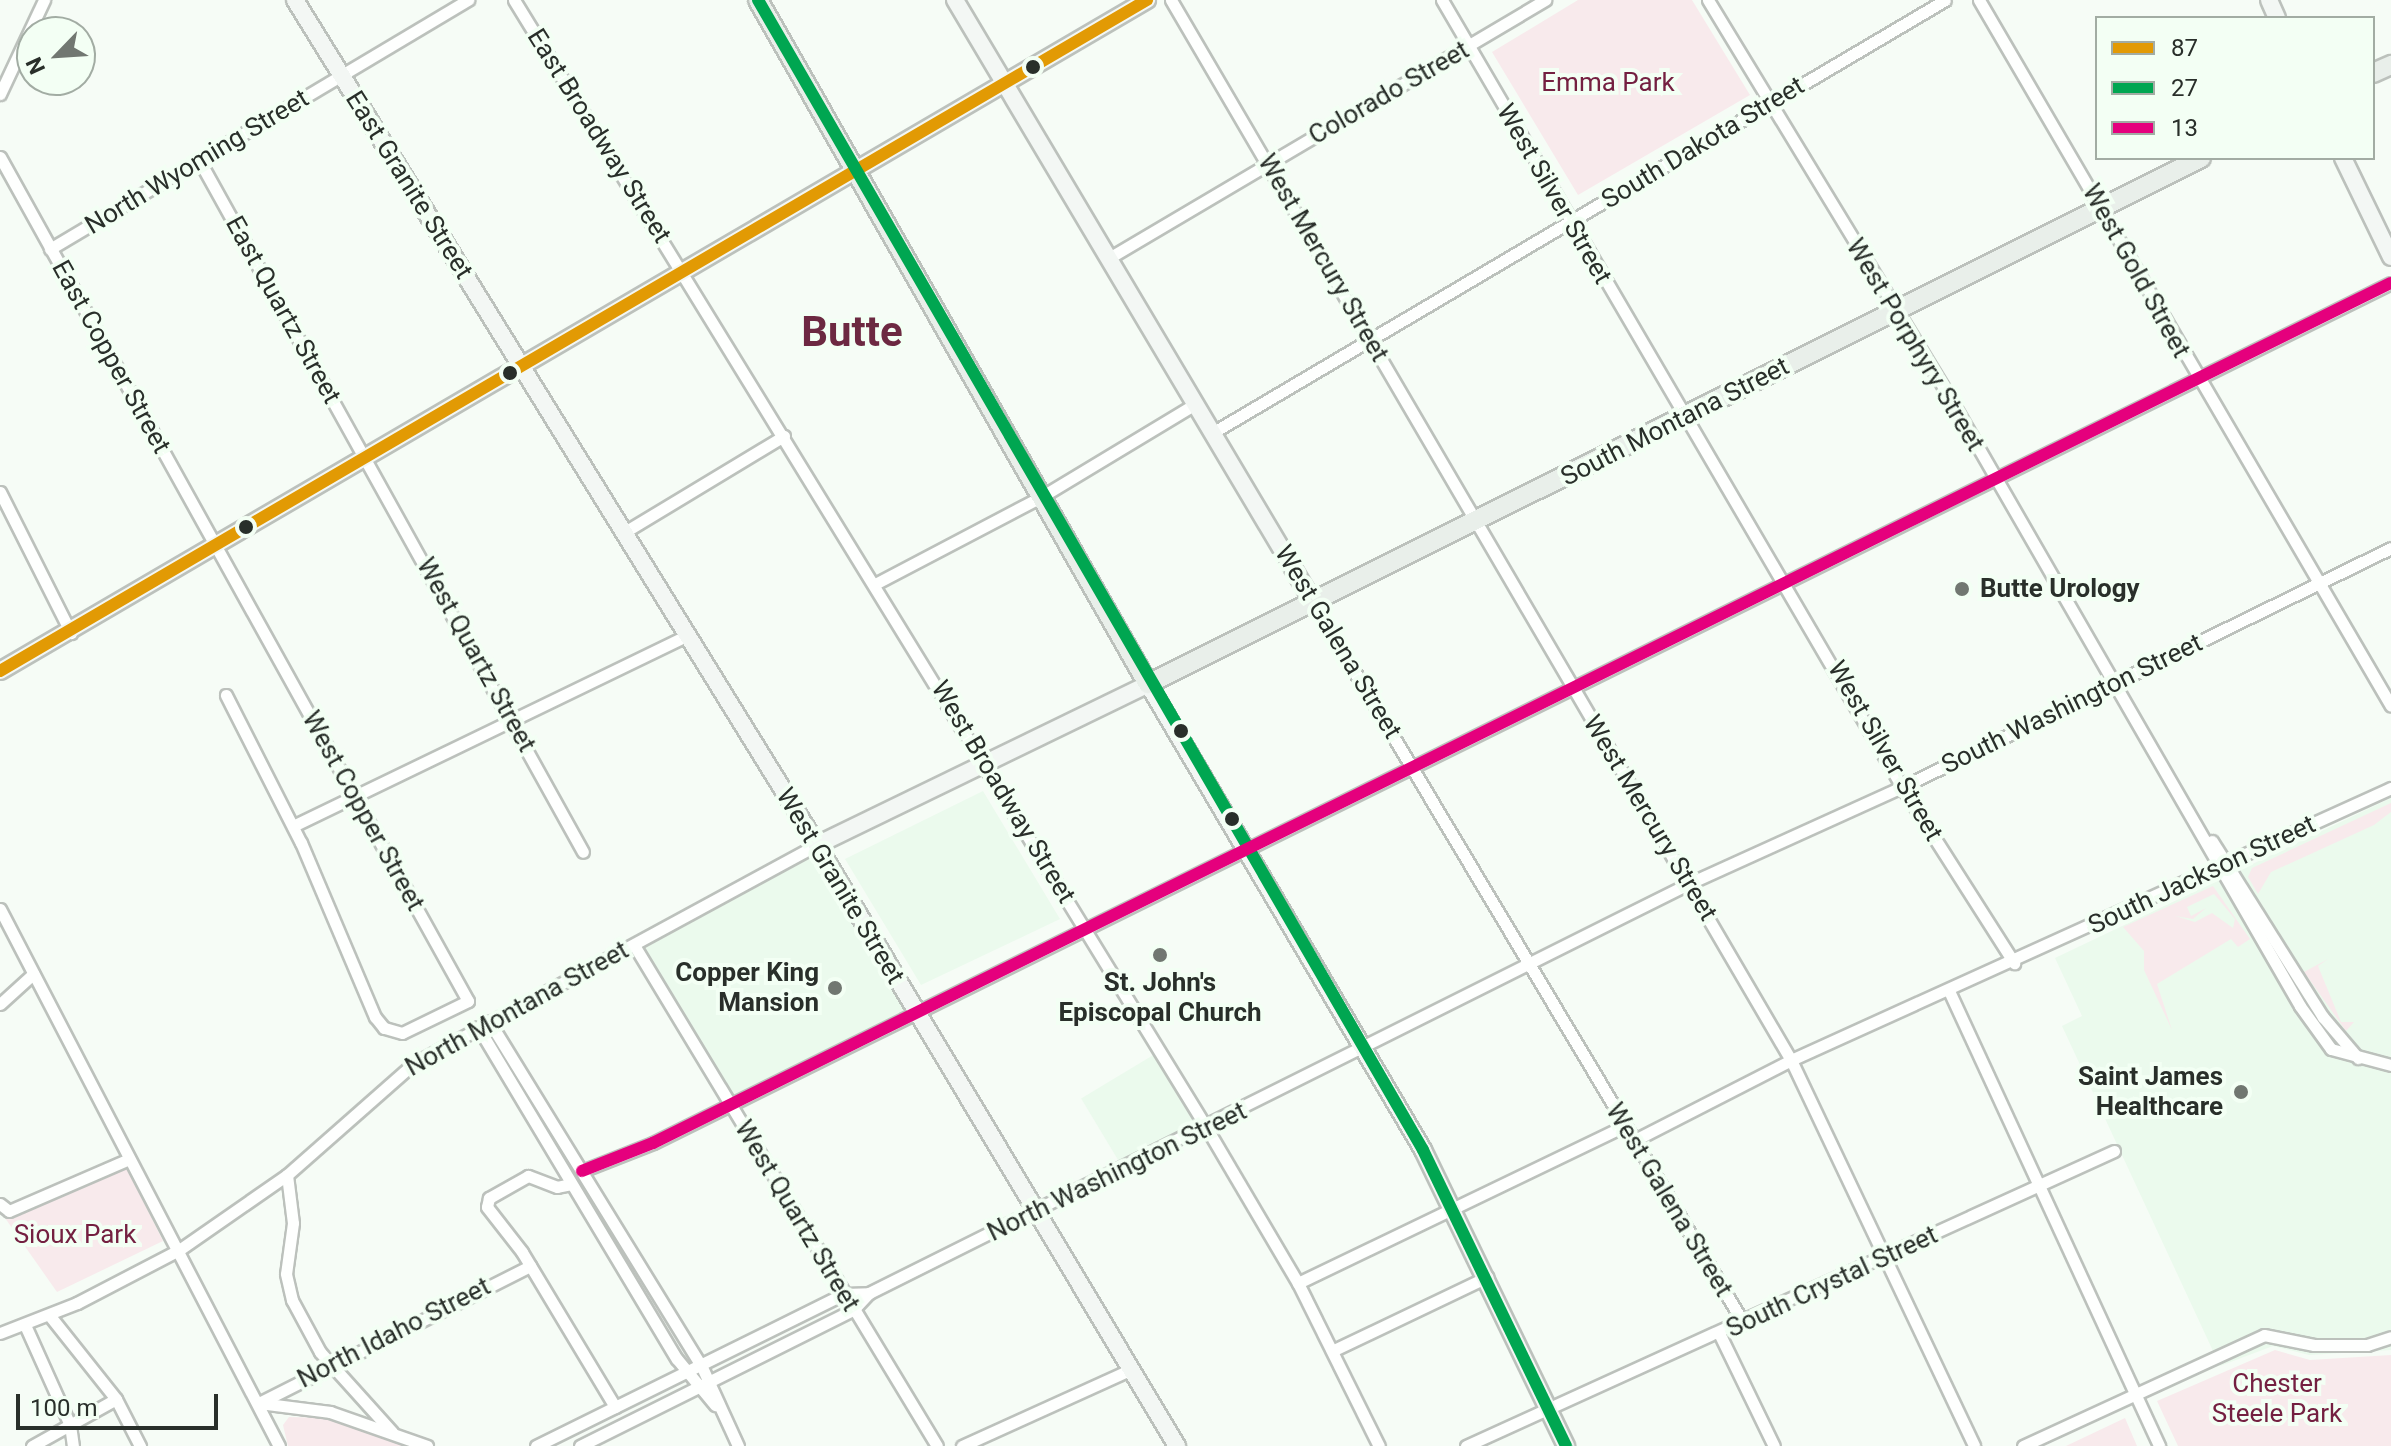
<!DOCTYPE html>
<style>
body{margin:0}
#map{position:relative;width:2391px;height:1446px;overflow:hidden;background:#f6fcf6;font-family:Roboto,sans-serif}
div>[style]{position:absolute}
.built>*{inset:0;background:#ebfaed;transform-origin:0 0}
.green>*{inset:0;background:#f8eaec}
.roads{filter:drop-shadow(2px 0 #bcc1bc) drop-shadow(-2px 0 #bcc1bc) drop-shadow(0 2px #bcc1bc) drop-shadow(0 -2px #bcc1bc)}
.street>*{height:11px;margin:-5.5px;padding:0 5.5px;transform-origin:5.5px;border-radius:5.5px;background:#fefffe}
.secondary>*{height:16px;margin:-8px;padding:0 8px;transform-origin:8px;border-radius:8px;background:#f3f7f4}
.primary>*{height:18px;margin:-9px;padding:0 9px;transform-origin:9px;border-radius:9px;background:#e9efea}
.bus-1>*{height:12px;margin:-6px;padding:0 6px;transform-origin:6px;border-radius:6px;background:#e29a04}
.bus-2>*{height:12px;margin:-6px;padding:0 6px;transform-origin:6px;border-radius:6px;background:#00a651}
.bus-3>*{height:12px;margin:-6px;padding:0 6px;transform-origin:6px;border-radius:6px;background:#e5007d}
.dots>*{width:22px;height:22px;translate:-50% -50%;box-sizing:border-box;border:4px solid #f3fff4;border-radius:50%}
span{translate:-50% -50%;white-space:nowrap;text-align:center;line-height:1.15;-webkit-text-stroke:8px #f3fff4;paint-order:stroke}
.park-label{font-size:26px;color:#742041}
.street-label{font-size:26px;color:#292f2a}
.poi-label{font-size:26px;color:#292f2a;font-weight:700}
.left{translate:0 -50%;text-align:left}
.right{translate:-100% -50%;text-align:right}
.town-label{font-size:42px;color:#6c2941;font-weight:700}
.legend{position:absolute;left:2095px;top:16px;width:280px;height:144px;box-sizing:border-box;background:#f3fff4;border:2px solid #a2aca3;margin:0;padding:10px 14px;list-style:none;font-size:24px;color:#292f2a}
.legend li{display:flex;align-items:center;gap:16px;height:40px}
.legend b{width:40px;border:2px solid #a2aca3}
.north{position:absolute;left:16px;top:16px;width:80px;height:80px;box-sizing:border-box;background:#f3fff4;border:2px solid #a2aca3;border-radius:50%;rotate:245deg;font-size:22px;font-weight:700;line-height:32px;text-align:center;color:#292f2a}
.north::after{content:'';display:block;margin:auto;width:28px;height:36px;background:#717771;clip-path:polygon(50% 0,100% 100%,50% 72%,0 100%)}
.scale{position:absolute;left:16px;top:1394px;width:202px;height:36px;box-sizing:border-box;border:4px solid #292f2a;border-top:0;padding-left:10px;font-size:24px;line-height:28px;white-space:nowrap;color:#292f2a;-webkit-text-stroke:6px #f3fff4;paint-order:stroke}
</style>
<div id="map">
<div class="built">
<div style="clip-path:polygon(983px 791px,1060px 919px,921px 985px,845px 859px)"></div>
<div style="clip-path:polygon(2391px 798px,2391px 1350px,2309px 1355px,2273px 1346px,2220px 1366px,2062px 1026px,2082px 1016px,2055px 958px)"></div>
<div style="left:817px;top:845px;width:192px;height:211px;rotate:60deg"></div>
<div style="left:1160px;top:1051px;width:89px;height:92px;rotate:59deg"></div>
</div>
<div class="green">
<div style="clip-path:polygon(1578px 0,1692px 0,1750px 95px,1578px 195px,1492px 52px)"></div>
<div style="clip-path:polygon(2391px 803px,2391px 812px,2374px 825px,2271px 872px,2258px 894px,2248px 877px,2252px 868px)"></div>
<div style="clip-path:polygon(evenodd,2213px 886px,2250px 939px,2238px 947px,2231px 939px,2157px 984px,2172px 1030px,2144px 970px,2144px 951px,2123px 927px,2213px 886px,2214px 894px,2235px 919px,2233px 928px,2212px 913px,2195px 922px,2175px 916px,2193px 919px,2206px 908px,2191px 916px,2187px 907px,2214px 894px)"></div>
<div style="clip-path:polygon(2328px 959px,2318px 966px,2341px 1022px,2354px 1022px,2346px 1031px,2304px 972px)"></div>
<div style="clip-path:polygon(125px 1165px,163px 1241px,57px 1292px,5px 1218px)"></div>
<div style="clip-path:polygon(2275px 1350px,2310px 1360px,2391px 1355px,2391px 1446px,2178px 1446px,2157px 1401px)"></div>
<div style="clip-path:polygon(289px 1417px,326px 1418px,415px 1446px,288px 1446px,283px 1425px)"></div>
<div style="clip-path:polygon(2125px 1418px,2137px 1446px,2066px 1446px)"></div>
</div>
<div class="roads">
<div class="street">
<div style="left:514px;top:0;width:1322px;rotate:58.45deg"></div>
<div style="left:1206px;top:1127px;width:181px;rotate:59.5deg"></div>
<div style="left:1298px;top:1283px;width:182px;rotate:63.6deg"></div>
<div style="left:1171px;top:0;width:1228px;rotate:59.68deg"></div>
<div style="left:1791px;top:1060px;width:427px;rotate:64.6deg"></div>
<div style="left:1442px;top:0;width:912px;rotate:59.69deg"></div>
<div style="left:1902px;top:787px;width:209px;rotate:57.5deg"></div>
<div style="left:1708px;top:0;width:462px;rotate:58.7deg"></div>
<div style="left:1948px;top:395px;width:705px;rotate:60.05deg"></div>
<div style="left:2300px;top:1006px;width:53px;rotate:54.2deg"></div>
<div style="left:2331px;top:1049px;width:62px;rotate:14.9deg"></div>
<div style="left:1979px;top:0;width:817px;rotate:59.73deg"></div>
<div style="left:0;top:94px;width:104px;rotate:-64.9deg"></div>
<div style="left:0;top:157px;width:965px;rotate:60.99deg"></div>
<div style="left:468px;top:1001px;width:73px;rotate:154.1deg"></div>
<div style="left:402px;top:1033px;width:19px;rotate:-164deg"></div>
<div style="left:384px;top:1028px;width:14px;rotate:-129deg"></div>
<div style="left:375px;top:1017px;width:189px;rotate:-113deg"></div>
<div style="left:301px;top:843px;width:166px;rotate:-116.9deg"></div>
<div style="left:199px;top:160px;width:791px;rotate:60.97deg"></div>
<div style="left:50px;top:249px;width:487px;rotate:-30.8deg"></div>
<div style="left:1109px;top:258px;width:507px;rotate:-30.61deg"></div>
<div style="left:1212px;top:433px;width:851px;rotate:-30.57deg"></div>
<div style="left:0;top:492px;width:158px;rotate:63.3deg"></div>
<div style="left:623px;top:533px;width:188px;rotate:-31.1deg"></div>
<div style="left:875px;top:584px;width:187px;rotate:-27.7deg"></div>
<div style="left:1041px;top:497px;width:180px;rotate:-31.1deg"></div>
<div style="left:1313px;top:602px;width:841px;rotate:59.16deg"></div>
<div style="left:293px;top:826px;width:437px;rotate:-25.8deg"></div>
<div style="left:2212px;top:841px;width:208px;rotate:57.8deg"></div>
<div style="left:2323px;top:1017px;width:54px;rotate:49.5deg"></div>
<div style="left:0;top:909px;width:605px;rotate:62.55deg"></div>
<div style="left:634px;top:945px;width:585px;rotate:58.83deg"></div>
<div style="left:1950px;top:993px;width:499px;rotate:65.2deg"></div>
<div style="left:0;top:1004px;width:45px;rotate:-42.3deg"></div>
<div style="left:489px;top:1021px;width:404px;rotate:58.4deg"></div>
<div style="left:701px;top:1365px;width:89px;rotate:65.4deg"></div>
<div style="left:478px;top:1027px;width:387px;rotate:59.1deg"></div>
<div style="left:677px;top:1359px;width:60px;rotate:50.4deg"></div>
<div style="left:1633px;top:1141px;width:178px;rotate:-27.1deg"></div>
<div style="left:1791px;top:1060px;width:659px;rotate:-24.39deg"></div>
<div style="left:582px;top:1171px;width:76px;rotate:-21.5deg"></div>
<div style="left:653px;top:1143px;width:1939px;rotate:-26.33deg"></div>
<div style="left:287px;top:1175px;width:48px;rotate:82.9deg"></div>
<div style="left:293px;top:1223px;width:51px;rotate:97.8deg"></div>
<div style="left:286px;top:1274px;width:27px;rotate:77deg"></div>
<div style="left:292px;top:1300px;width:59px;rotate:61.7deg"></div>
<div style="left:320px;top:1352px;width:108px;rotate:48deg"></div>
<div style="left:571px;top:1184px;width:14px;rotate:168deg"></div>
<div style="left:557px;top:1187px;width:31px;rotate:-159deg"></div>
<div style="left:528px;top:1176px;width:45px;rotate:150.6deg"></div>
<div style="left:489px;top:1198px;width:9px;rotate:103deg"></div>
<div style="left:487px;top:1207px;width:57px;rotate:52.1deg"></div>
<div style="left:522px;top:1252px;width:181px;rotate:59deg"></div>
<div style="left:0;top:1204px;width:11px;rotate:38deg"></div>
<div style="left:9px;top:1211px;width:131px;rotate:-23.4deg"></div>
<div style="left:1298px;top:1283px;width:362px;rotate:-25.7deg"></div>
<div style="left:50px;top:1316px;width:106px;rotate:51.5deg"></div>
<div style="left:116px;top:1399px;width:53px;rotate:62.9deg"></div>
<div style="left:25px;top:1325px;width:110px;rotate:65.8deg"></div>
<div style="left:70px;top:1425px;width:21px;rotate:82deg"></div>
<div style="left:0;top:1333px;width:83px;rotate:-21.3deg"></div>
<div style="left:77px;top:1303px;width:115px;rotate:-27.5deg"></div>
<div style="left:179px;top:1250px;width:131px;rotate:-34.8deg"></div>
<div style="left:287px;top:1175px;width:168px;rotate:-41.4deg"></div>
<div style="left:413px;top:1064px;width:460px;rotate:-28.5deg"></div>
<div style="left:1720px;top:1335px;width:123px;rotate:64.1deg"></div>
<div style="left:1334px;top:1350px;width:170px;rotate:-25.5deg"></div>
<div style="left:259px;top:1403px;width:304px;rotate:-26.8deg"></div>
<div style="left:259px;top:1403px;width:72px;rotate:7.2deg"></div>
<div style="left:330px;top:1412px;width:103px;rotate:19.3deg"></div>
<div style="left:32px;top:1446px;width:96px;rotate:-29.2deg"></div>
<div style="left:536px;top:1446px;width:343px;rotate:-26.3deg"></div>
<div style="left:844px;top:1294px;width:25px;rotate:-2deg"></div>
<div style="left:580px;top:1446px;width:305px;rotate:-26.5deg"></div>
<div style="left:853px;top:1310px;width:23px;rotate:-47deg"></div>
<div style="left:869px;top:1293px;width:918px;rotate:-26.54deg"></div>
<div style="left:1690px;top:883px;width:233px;rotate:-24.4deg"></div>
<div style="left:1902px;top:787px;width:544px;rotate:-26.05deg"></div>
<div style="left:962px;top:1446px;width:187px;rotate:-24.4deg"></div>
<div style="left:1466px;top:1446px;width:712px;rotate:-24.48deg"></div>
<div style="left:2023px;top:1446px;width:265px;rotate:-24.7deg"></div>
<div style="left:2264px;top:1335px;width:51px;rotate:11.3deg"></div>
<div style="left:2314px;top:1345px;width:53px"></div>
<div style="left:2367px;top:1345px;width:25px;rotate:-18deg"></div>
</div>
<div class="secondary">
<div style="left:295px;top:0;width:993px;rotate:58.29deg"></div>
<div style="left:817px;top:845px;width:701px;rotate:59.08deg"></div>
<div style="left:955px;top:0;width:700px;rotate:59.26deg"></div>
<div style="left:2269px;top:0;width:20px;rotate:66deg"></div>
<div style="left:2343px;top:158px;width:110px;rotate:64.1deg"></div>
<div style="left:0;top:671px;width:1329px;rotate:-30.33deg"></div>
<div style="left:817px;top:845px;width:368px;rotate:-25.9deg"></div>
<div style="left:1148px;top:684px;width:541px;rotate:59.45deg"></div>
<div style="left:1423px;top:1150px;width:329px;rotate:64.2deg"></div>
</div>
<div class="primary">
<div style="left:758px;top:0;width:787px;rotate:60.31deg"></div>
<div style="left:1148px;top:684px;width:1177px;rotate:-26.54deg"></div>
<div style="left:2373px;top:73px;width:20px;rotate:-24deg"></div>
</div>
</div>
<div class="bus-1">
<div style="left:0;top:671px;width:1329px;rotate:-30.33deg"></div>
</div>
<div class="bus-2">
<div style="left:758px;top:0;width:1328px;rotate:59.96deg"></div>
<div style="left:1423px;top:1150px;width:329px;rotate:64.2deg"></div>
</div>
<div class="bus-3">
<div style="left:582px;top:1171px;width:76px;rotate:-21.5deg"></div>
<div style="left:653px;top:1143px;width:1939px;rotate:-26.33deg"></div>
</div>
<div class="dots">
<div style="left:1033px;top:67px;background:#292f2a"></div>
<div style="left:510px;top:373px;background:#292f2a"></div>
<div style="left:246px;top:527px;background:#292f2a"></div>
<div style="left:1962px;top:589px;background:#717771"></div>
<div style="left:1181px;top:731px;background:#292f2a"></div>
<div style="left:1232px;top:819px;background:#292f2a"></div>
<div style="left:1160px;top:955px;background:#717771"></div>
<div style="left:835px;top:988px;background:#717771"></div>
<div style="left:2241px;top:1092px;background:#717771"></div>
</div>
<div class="park-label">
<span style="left:1608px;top:83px">Emma Park</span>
<span style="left:75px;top:1235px">Sioux Park</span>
<span style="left:2277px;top:1399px">Chester<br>Steele Park</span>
</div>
<div class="street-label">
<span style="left:1389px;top:93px;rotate:-30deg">Colorado Street</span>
<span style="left:599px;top:136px;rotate:58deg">East Broadway Street</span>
<span style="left:1703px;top:143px;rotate:-31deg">South Dakota Street</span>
<span style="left:197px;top:162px;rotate:-31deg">North Wyoming Street</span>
<span style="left:409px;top:185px;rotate:58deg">East Granite Street</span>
<span style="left:1554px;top:194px;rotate:60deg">West Silver Street</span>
<span style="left:1323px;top:258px;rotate:60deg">West Mercury Street</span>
<span style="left:2136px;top:271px;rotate:61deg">West Gold Street</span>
<span style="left:283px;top:310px;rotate:61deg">East Quartz Street</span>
<span style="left:1915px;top:345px;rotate:59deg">West Porphyry Street</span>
<span style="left:111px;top:357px;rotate:61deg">East Copper Street</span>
<span style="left:1675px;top:422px;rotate:-27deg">South Montana Street</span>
<span style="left:1338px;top:642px;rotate:59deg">West Galena Street</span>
<span style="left:476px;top:655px;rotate:61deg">West Quartz Street</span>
<span style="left:2072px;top:704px;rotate:-26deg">South Washington Street</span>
<span style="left:1885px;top:751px;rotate:60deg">West Silver Street</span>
<span style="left:1003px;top:792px;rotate:59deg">West Broadway Street</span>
<span style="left:363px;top:811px;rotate:61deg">West Copper Street</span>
<span style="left:1650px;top:818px;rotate:59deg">West Mercury Street</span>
<span style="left:2202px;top:875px;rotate:-25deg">South Jackson Street</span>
<span style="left:840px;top:886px;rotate:59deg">West Granite Street</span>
<span style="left:517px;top:1009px;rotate:-29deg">North Montana Street</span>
<span style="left:1117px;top:1172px;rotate:-26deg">North Washington Street</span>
<span style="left:1669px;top:1200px;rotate:59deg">West Galena Street</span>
<span style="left:797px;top:1216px;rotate:59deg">West Quartz Street</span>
<span style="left:1832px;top:1282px;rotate:-25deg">South Crystal Street</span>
<span style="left:394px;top:1333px;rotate:-27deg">North Idaho Street</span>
</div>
<div class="poi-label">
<span class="left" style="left:1980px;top:589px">Butte Urology</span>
<span class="right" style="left:819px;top:988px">Copper King<br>Mansion</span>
<span style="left:1160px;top:998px">St. John's<br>Episcopal Church</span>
<span class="right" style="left:2223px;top:1092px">Saint James<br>Healthcare</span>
</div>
<div class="town-label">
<span style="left:852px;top:332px">Butte</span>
</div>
<ul class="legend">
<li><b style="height:10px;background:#e29a04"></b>87</li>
<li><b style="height:10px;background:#00a651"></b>27</li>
<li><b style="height:10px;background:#e5007d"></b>13</li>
</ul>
<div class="north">N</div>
<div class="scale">100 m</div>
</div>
